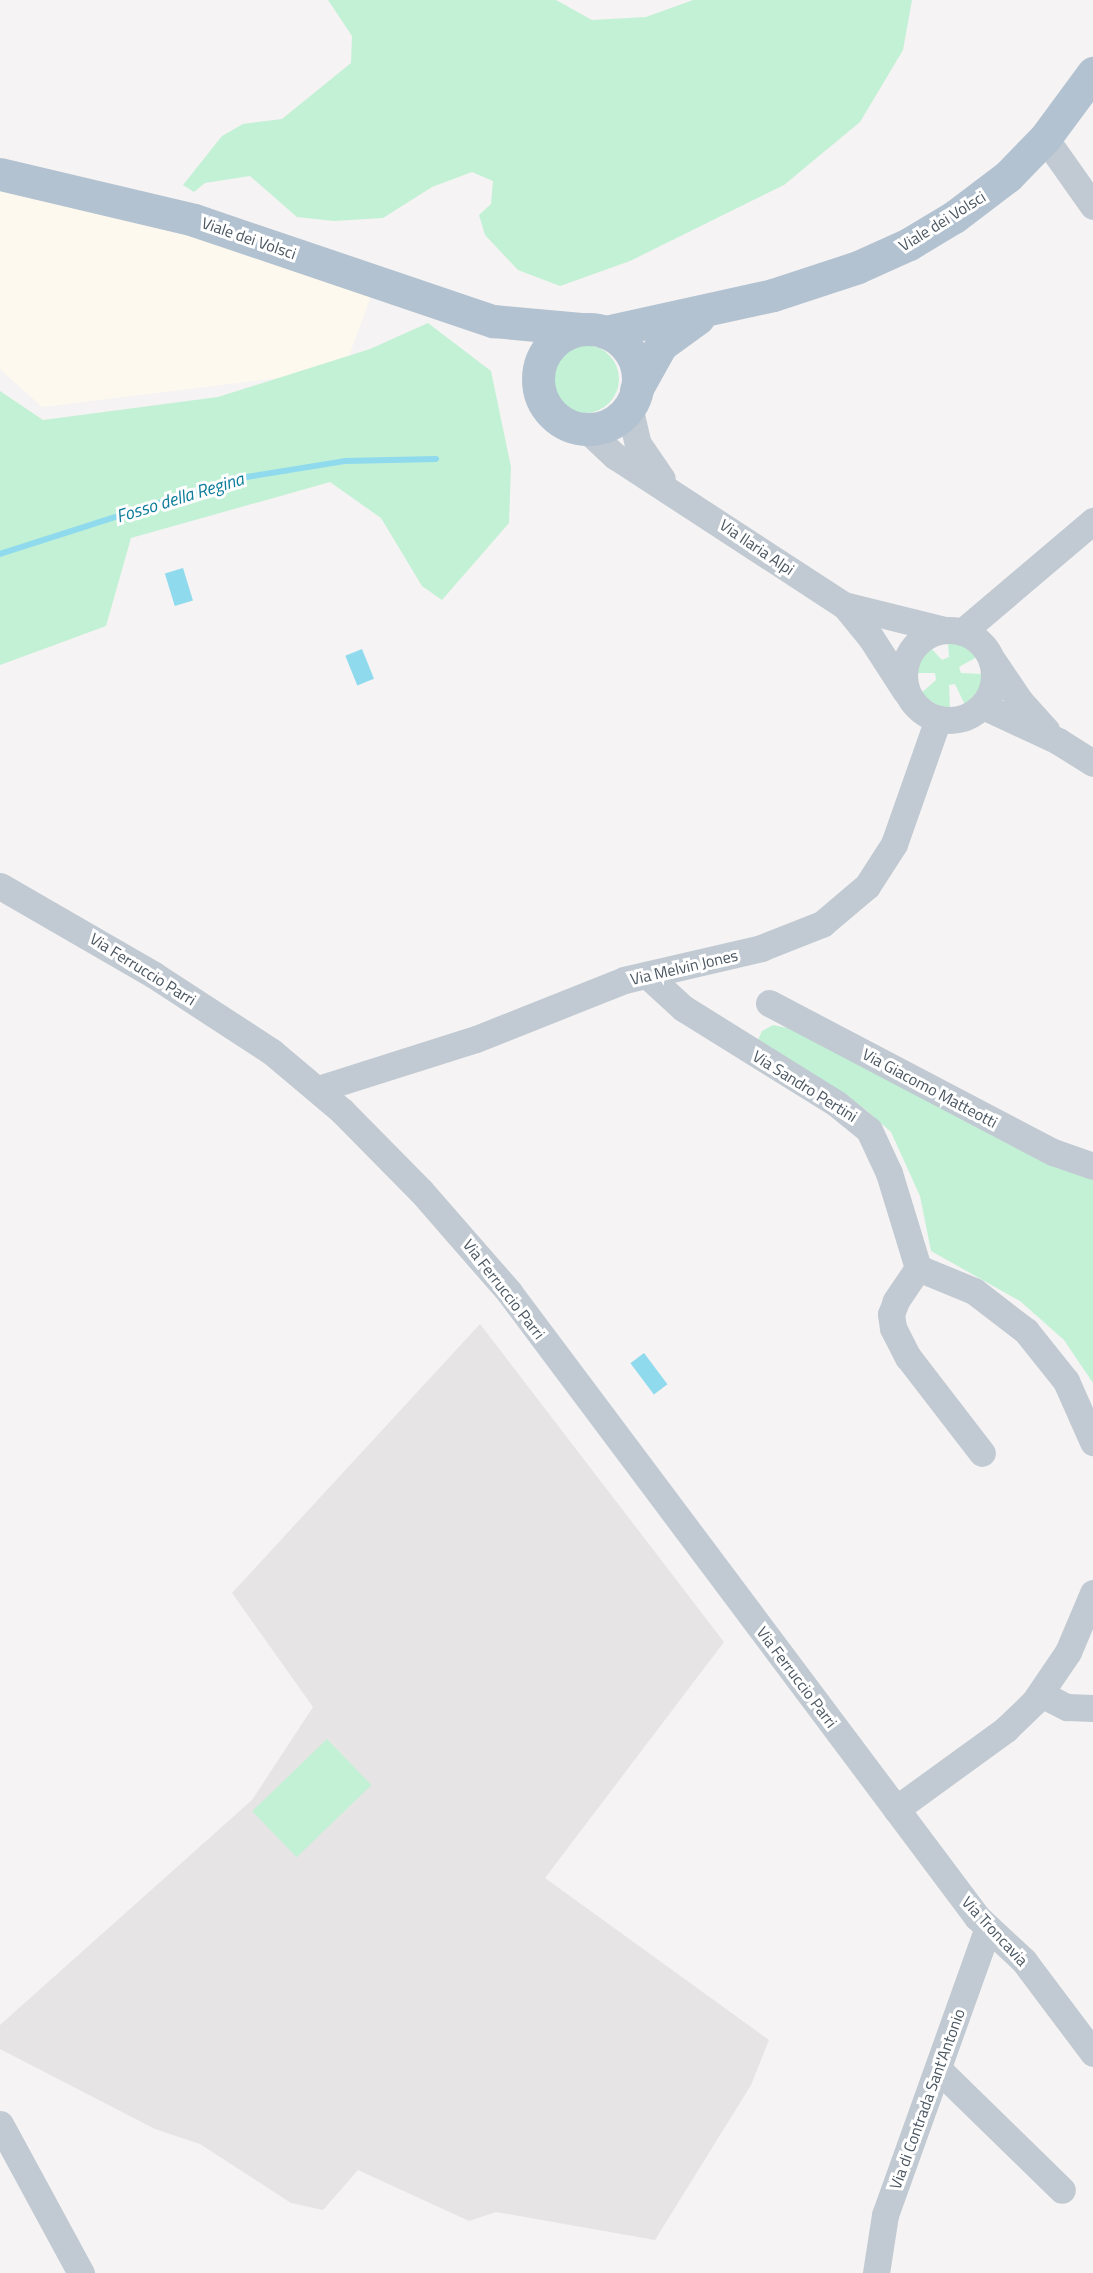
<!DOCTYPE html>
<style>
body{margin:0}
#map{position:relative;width:1093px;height:2273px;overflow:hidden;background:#f5f3f3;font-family:"Titillium Web",sans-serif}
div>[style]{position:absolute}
.commercial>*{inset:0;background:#fdf9ef}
.education>*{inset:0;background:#e6e4e5}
.green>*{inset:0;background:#c3f1d5;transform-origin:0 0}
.round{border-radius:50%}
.water>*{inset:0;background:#90daee;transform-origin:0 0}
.stream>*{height:6px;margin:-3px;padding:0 3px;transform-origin:3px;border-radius:3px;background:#90daee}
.minor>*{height:27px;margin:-13.5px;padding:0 13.5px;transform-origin:13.5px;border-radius:13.5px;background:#c1cad2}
.minor>.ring{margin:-13.5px;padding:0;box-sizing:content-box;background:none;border:27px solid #c1cad2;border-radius:50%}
.major>*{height:33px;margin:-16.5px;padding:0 16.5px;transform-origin:16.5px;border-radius:16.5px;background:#b3c2d1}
.major>.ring{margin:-16.5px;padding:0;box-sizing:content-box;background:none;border:33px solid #b3c2d1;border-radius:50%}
span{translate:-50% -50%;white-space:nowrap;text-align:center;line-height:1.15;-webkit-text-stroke:6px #fff;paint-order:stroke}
.street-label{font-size:16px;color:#4a5661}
.water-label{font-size:18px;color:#0c7c9b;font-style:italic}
</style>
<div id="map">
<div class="commercial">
<div style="clip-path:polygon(0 183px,187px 227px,373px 290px,344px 370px,42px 407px,0 369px)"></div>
</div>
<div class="education">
<div style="clip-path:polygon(480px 1324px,724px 1642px,545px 1878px,769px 2040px,751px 2085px,655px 2240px,496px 2212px,469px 2221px,358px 2170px,323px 2210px,291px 2203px,200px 2144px,155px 2129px,0 2049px,0 2025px,252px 1800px,313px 1707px,232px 1593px)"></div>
</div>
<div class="green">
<div style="clip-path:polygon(328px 0,556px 0,592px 20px,646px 17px,693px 0,912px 0,903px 50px,860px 122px,784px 185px,630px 261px,560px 286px,518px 270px,485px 235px,479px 215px,491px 204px,493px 181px,472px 172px,432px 187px,383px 218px,334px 221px,297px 217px,250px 176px,205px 183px,194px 192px,183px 185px,222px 136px,243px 124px,282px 119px,351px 63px,352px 36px)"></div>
<div style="clip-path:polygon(428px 323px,491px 371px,511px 467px,509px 523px,442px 600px,422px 586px,381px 518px,330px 482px,131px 538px,106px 626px,0 665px,0 391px,43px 420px,218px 397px,370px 349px)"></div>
<div class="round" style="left:551px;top:345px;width:68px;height:68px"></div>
<div style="clip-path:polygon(948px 642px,959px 643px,977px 657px,959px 667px,961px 673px,982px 674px,983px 678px,980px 689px,965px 705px,955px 684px,949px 685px,950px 709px,944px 709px,920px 694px,936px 680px,935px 673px,915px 673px,920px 658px,930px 647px,942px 660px,949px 657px)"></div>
<div style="clip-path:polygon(773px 1025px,798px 1030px,1039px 1160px,1093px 1180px,1093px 1383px,1064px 1340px,1020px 1301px,931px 1251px,920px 1196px,891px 1132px,865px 1109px,757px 1042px,762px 1031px)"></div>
<div style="left:327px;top:1739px;width:64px;height:104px;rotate:46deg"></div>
</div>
<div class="water">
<div style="left:183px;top:568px;width:34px;height:19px;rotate:73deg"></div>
<div style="left:362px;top:649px;width:32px;height:18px;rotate:68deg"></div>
<div style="left:644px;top:1353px;width:39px;height:17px;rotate:53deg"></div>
</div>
<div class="stream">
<div style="left:0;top:554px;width:246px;rotate:-17.8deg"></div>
<div style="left:234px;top:479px;width:112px;rotate:-9.2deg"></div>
<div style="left:345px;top:461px;width:91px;rotate:-1.3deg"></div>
</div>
<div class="minor">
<div style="left:1045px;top:138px;width:83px;rotate:54.8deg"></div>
<div style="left:629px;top:406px;width:39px;rotate:77deg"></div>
<div style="left:638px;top:444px;width:42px;rotate:55.6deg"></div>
<div style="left:586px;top:429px;width:40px;rotate:43deg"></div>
<div style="left:615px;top:456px;width:273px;rotate:33.1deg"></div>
<div style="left:844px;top:605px;width:103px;rotate:14deg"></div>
<div style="left:845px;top:606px;width:41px;rotate:50.9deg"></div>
<div style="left:871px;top:638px;width:64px;rotate:57.1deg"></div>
<div class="ring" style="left:904px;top:630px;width:63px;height:63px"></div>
<div style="left:962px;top:632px;width:172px;rotate:-40.3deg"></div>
<div style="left:993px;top:661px;width:48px;rotate:56deg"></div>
<div style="left:1020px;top:701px;width:39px;rotate:48deg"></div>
<div style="left:983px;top:706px;width:83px;rotate:25deg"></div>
<div style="left:1058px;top:741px;width:41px;rotate:32.2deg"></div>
<div style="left:0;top:886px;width:178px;rotate:30deg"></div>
<div style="left:154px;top:975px;width:141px;rotate:33.1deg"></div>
<div style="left:272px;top:1052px;width:92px;rotate:40.1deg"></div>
<div style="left:342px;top:1111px;width:112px;rotate:45.4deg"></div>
<div style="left:421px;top:1191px;width:134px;rotate:48.9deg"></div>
<div style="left:509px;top:1292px;width:781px;rotate:53.17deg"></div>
<div style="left:977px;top:1917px;width:64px;rotate:43.1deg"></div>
<div style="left:1024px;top:1961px;width:115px;rotate:53.1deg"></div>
<div style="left:647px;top:975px;width:49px;rotate:42.5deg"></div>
<div style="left:683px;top:1008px;width:181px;rotate:31.9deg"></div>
<div style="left:837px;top:1104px;width:41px;rotate:39.1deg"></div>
<div style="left:869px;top:1130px;width:47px;rotate:65.1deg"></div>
<div style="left:889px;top:1173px;width:99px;rotate:73deg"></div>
<div style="left:918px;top:1268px;width:40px;rotate:124deg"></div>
<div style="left:896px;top:1301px;width:14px;rotate:111deg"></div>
<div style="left:891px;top:1314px;width:14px;rotate:82deg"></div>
<div style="left:893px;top:1328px;width:33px;rotate:63deg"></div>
<div style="left:908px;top:1357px;width:121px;rotate:52.4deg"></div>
<div style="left:769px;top:1003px;width:321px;rotate:27.7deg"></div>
<div style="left:1053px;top:1152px;width:42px;rotate:19.3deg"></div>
<div style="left:318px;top:1089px;width:166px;rotate:-17.6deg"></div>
<div style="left:476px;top:1039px;width:159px;rotate:-21.7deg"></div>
<div style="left:624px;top:980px;width:141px;rotate:-13.1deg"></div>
<div style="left:761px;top:948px;width:66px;rotate:-21.5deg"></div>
<div style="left:822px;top:924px;width:59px;rotate:-40.2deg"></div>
<div style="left:867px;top:886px;width:50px;rotate:-57.3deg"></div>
<div style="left:894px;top:844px;width:133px;rotate:-70.6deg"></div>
<div style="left:918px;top:1268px;width:61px;rotate:22.3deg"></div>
<div style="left:974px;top:1291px;width:66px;rotate:37.6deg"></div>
<div style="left:1026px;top:1331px;width:64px;rotate:51.3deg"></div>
<div style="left:1066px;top:1381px;width:67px;rotate:66.1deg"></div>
<div style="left:1041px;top:1694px;width:29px;rotate:27deg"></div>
<div style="left:1067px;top:1707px;width:26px;rotate:2deg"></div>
<div style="left:896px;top:1809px;width:136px;rotate:-36deg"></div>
<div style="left:1006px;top:1729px;width:39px;rotate:-44deg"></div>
<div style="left:1034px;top:1702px;width:60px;rotate:-55.8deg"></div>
<div style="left:1068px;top:1652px;width:64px;rotate:-67deg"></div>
<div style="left:938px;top:2069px;width:173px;rotate:44.3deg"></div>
<div style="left:0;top:2124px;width:170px;rotate:61.5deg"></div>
<div style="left:876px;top:2273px;width:59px;rotate:-81.2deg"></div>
<div style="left:885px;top:2215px;width:305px;rotate:-70.3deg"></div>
</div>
<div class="major">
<div style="left:0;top:174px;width:199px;rotate:13.3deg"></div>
<div style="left:194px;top:220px;width:316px;rotate:18.7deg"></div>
<div style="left:493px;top:321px;width:88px;rotate:5.2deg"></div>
<div class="ring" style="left:538px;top:329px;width:67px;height:67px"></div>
<div style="left:605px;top:332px;width:172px;rotate:-12.4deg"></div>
<div style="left:773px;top:295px;width:89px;rotate:-18.2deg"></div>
<div style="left:858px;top:267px;width:56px;rotate:-24.3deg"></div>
<div style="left:909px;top:244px;width:52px;rotate:-31deg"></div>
<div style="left:954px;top:217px;width:68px;rotate:-37.2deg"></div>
<div style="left:1008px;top:176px;width:53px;rotate:-45.8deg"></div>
<div style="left:1045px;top:138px;width:81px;rotate:-53.6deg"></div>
<div style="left:636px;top:390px;width:51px;rotate:-60.9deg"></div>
<div style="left:661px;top:345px;width:46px;rotate:-36.1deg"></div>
</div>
<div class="street-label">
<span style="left:942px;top:221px;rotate:-32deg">Viale dei Volsci</span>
<span style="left:249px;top:238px;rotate:19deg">Viale dei Volsci</span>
<span style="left:757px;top:547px;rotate:34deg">Via Ilaria Alpi</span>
<span style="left:684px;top:967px;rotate:-13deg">Via Melvin Jones</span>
<span style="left:143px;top:969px;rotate:32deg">Via Ferruccio Parri</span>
<span style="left:805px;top:1086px;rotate:32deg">Via Sandro Pertini</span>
<span style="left:930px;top:1088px;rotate:28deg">Via Giacomo Matteotti</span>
<span style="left:504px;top:1289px;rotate:52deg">Via Ferruccio Parri</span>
<span style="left:797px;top:1677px;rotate:53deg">Via Ferruccio Parri</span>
<span style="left:995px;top:1931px;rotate:47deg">Via Troncavia</span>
<span style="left:927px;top:2099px;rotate:-70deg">Via di Contrada Sant'Antonio</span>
</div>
<div class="water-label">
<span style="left:180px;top:498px;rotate:-17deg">Fosso della Regina</span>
</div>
</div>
